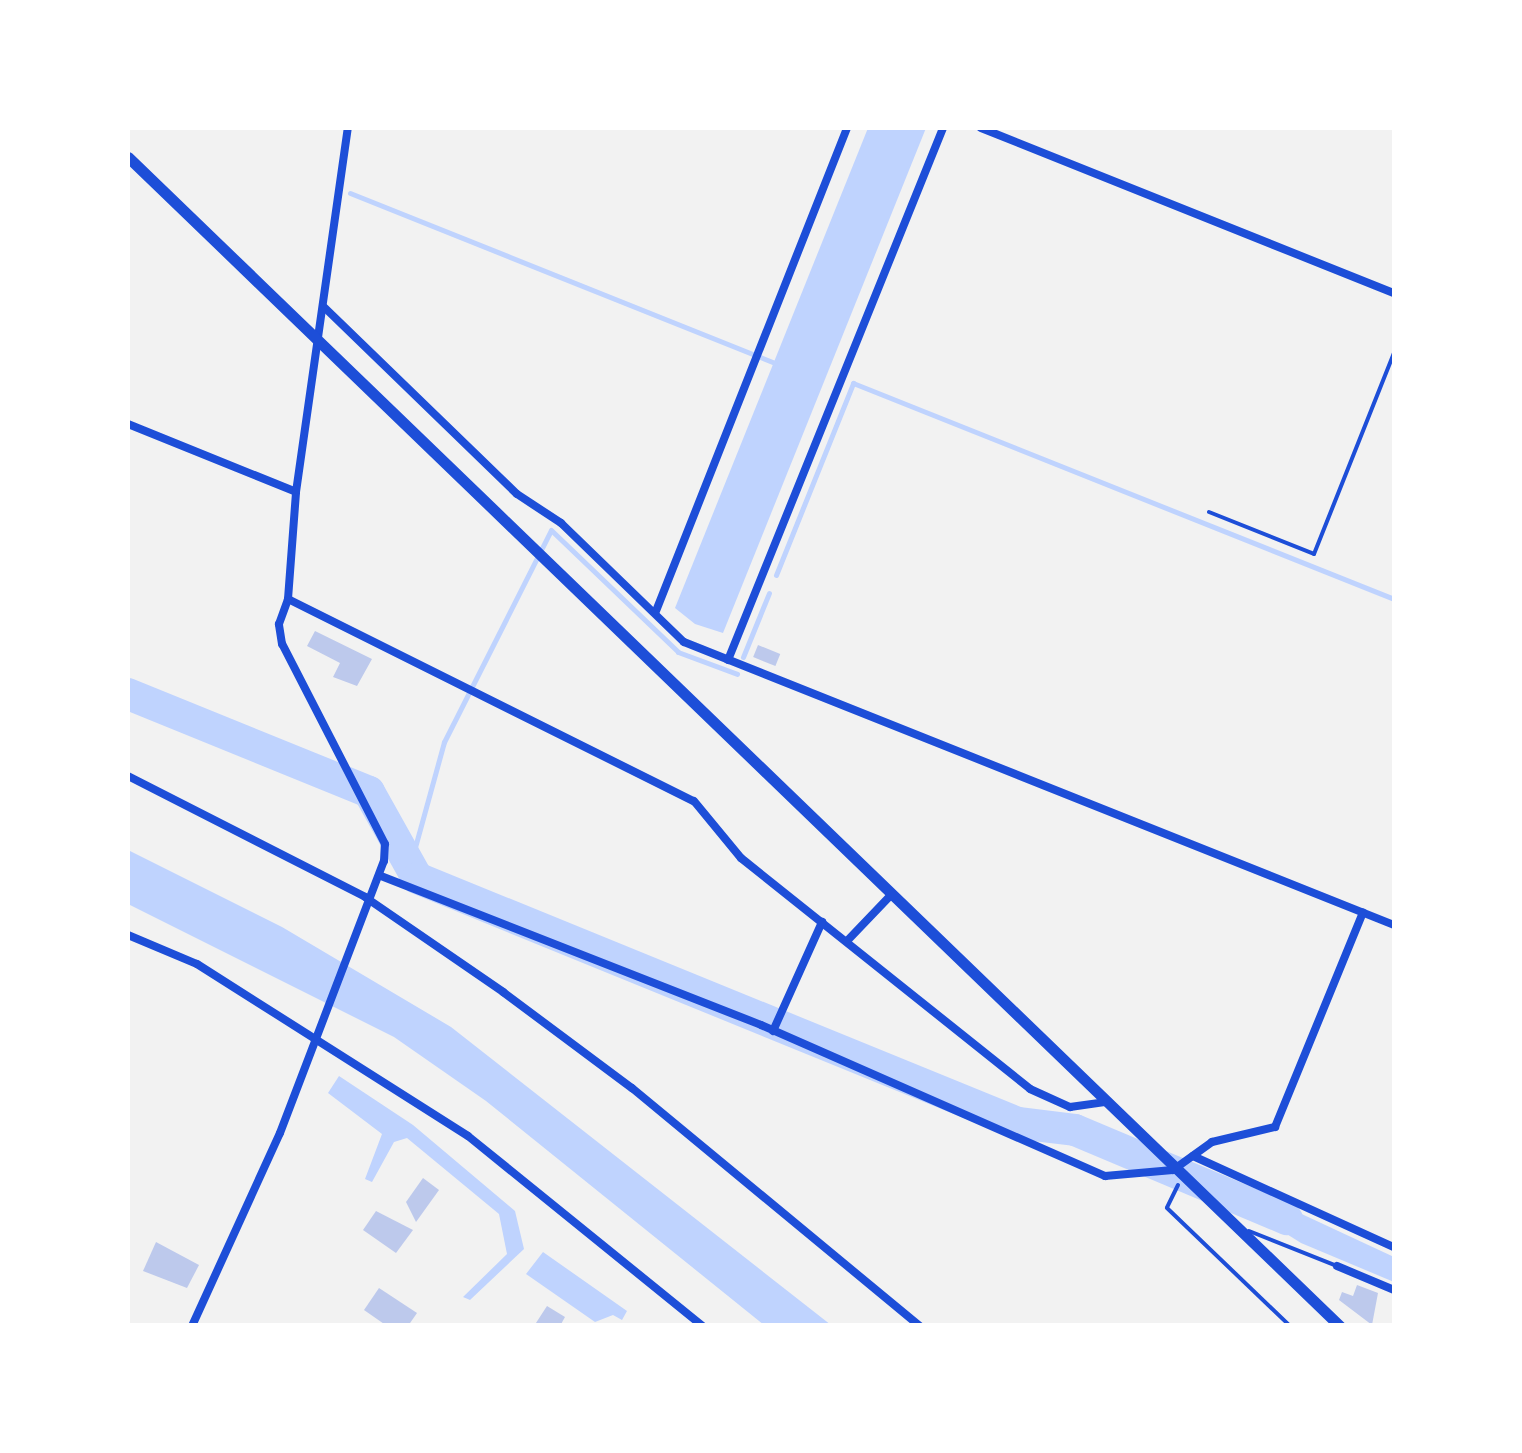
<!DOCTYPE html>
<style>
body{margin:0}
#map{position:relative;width:1522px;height:1453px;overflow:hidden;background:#f2f2f2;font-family:Ubuntu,sans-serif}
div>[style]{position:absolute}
.water>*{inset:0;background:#bfd3fe}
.stream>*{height:5px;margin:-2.5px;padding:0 2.5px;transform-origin:2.5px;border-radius:2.5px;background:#bfd3fe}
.river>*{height:32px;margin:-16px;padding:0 16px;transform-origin:16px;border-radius:16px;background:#bfd3fe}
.building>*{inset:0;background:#bdc9ec;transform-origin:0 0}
.path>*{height:4px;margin:-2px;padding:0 2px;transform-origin:2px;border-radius:2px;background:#1d4ed8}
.service>*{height:4px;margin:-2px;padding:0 2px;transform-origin:2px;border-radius:2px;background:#1d4ed8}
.minor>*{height:8px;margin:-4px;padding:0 4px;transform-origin:4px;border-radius:4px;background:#1d4ed8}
.secondary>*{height:11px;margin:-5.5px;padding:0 5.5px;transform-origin:5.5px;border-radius:5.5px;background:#1d4ed8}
span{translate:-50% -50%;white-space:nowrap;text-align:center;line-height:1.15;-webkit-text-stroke:8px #fff;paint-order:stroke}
.frame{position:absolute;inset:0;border:130px solid #fff;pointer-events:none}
</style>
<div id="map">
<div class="water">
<div style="clip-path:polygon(868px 128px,926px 128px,723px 633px,695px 624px,675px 608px)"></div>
<div style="clip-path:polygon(128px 850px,282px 927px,451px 1027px,831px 1325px,764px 1325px,486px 1101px,394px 1037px,128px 904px)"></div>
<div style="clip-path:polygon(339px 1076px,413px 1125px,515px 1211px,524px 1249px,470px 1300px,463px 1297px,507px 1254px,499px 1214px,407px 1138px,394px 1142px,372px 1182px,365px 1179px,382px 1134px,328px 1093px)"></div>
<div style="clip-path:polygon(1244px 1187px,1394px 1257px,1394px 1282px,1301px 1243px,1247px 1209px)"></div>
<div style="clip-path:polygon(543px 1252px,627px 1311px,622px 1320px,613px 1315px,595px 1322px,526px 1274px)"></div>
</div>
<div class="stream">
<div style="left:350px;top:193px;width:457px;rotate:21.8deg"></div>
<div style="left:776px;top:575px;width:207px;rotate:-68.1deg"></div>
<div style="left:853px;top:383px;width:583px;rotate:21.76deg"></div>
<div style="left:743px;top:657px;width:69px;rotate:-67.9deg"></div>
<div style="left:409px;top:869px;width:132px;rotate:-74.6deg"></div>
<div style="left:444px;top:742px;width:237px;rotate:-63.2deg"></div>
<div style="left:551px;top:530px;width:176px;rotate:43.8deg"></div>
<div style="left:678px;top:652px;width:63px;rotate:20.4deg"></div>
</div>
<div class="river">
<div style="left:128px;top:694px;width:260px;rotate:22.1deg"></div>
<div style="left:369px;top:792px;width:98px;rotate:60.8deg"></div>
<div style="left:417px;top:878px;width:649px;rotate:22.18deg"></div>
<div style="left:1018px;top:1123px;width:57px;rotate:7deg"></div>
<div style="left:1075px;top:1130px;width:230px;rotate:22.8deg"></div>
</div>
<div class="building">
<div style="clip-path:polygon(315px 631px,372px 659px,357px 686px,333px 677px,340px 663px,307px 646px)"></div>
<div style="left:758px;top:645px;width:24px;height:13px;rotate:22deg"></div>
<div style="clip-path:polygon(423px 1178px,439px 1190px,416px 1222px,406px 1202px)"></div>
<div style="clip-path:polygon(376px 1211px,413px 1230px,396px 1253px,363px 1230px)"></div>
<div style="clip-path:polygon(156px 1242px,199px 1265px,187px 1288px,143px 1271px)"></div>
<div style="clip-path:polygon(1357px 1285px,1378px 1293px,1372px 1325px,1339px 1300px,1342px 1292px,1353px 1296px)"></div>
<div style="clip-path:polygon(379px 1288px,417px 1313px,408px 1326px,387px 1326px,364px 1310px)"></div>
<div style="clip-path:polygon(547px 1306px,565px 1317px,560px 1326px,534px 1326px)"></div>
</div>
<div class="path">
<div style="left:1209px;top:512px;width:113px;rotate:21.8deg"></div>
<div style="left:1314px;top:554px;width:216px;rotate:-68.3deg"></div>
<div style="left:1178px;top:1185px;width:25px;rotate:116deg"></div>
<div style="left:1167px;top:1208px;width:170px;rotate:43.8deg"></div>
</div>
<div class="service">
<div style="left:1249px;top:1231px;width:95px;rotate:21.7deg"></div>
</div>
<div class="minor">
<div style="left:981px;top:128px;width:445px;rotate:21.8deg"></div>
<div style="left:325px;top:308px;width:267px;rotate:44.1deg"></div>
<div style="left:517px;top:494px;width:53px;rotate:33.4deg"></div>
<div style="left:561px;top:523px;width:171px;rotate:44.1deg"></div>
<div style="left:684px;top:642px;width:764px;rotate:21.73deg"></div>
<div style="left:128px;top:424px;width:181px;rotate:22deg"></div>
<div style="left:288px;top:599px;width:453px;rotate:26.5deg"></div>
<div style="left:694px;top:801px;width:74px;rotate:50.5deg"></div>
<div style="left:741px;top:858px;width:370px;rotate:38.6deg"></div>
<div style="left:1030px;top:1089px;width:44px;rotate:24.2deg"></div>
<div style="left:1070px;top:1107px;width:35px;rotate:-8deg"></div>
<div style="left:656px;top:611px;width:519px;rotate:-68.42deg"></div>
<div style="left:728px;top:660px;width:574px;rotate:-67.99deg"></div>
<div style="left:128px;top:776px;width:266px;rotate:27deg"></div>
<div style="left:365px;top:897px;width:168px;rotate:34.5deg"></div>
<div style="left:503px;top:992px;width:161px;rotate:36.7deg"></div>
<div style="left:632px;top:1088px;width:374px;rotate:39.6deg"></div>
<div style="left:381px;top:876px;width:408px;rotate:21.4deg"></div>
<div style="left:761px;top:1025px;width:376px;rotate:23.7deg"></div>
<div style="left:1105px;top:1176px;width:68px;rotate:-5deg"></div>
<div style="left:1173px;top:1170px;width:48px;rotate:-35.7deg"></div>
<div style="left:1212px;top:1142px;width:65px;rotate:-13.4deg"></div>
<div style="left:1275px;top:1127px;width:232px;rotate:-67.7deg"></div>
<div style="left:128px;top:935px;width:75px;rotate:22.8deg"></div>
<div style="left:197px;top:964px;width:321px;rotate:32.4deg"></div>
<div style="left:468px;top:1136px;width:302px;rotate:39deg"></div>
<div style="left:847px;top:941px;width:64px;rotate:-46.3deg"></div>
<div style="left:773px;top:1031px;width:120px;rotate:-65.8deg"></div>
<div style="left:1193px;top:1156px;width:221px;rotate:24.4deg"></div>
<div style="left:1337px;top:1266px;width:62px;rotate:22.8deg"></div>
<div style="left:192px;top:1326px;width:212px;rotate:-65.5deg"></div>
<div style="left:280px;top:1133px;width:291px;rotate:-69.1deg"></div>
<div style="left:384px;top:861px;width:17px;rotate:-87deg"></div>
<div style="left:385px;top:844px;width:225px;rotate:-117.2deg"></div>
<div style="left:282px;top:644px;width:20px;rotate:-99deg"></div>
<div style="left:279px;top:624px;width:27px;rotate:-70deg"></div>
<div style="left:288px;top:599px;width:107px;rotate:-85.7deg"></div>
<div style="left:296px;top:492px;width:368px;rotate:-81.9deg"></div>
</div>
<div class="secondary">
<div style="left:128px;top:157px;width:1684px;rotate:43.97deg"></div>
</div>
<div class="frame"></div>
</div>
